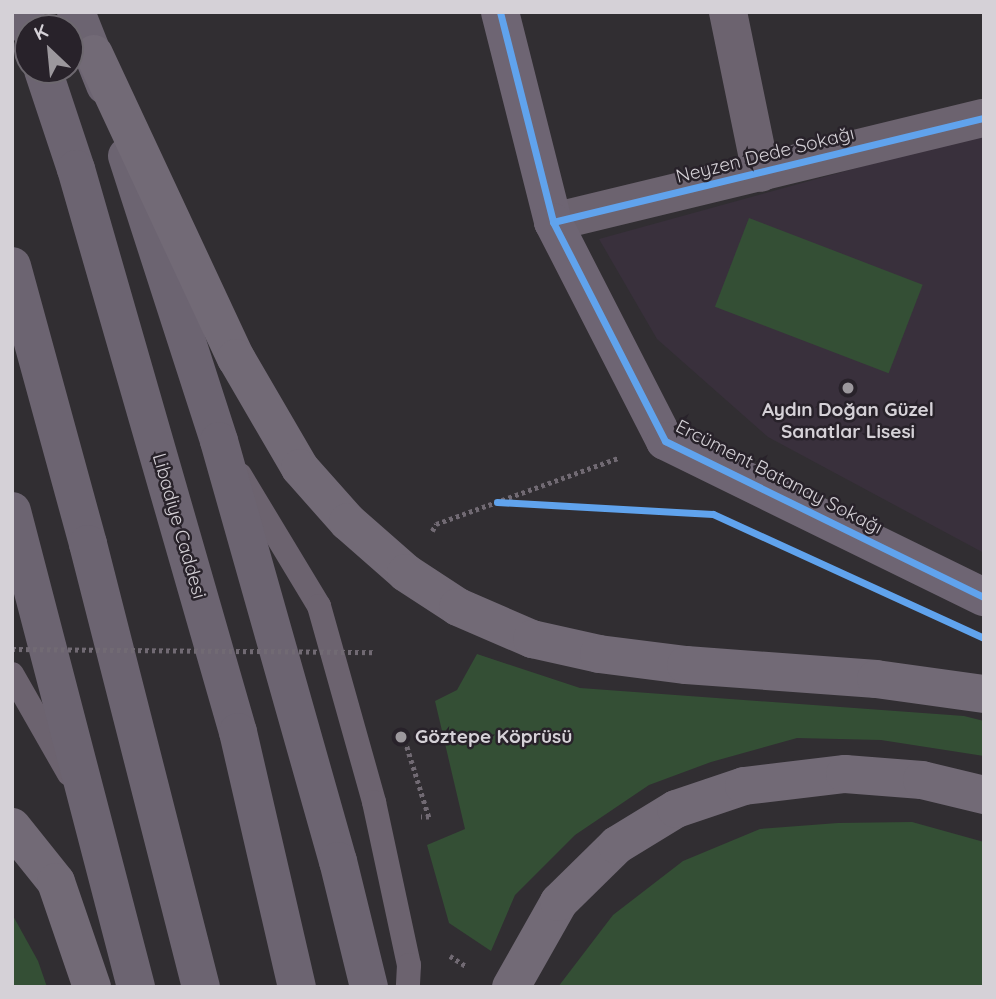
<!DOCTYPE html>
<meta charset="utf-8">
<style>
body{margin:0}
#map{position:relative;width:996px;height:999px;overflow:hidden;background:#312e32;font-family:Quicksand,sans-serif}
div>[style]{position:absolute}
.built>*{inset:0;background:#39303c}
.green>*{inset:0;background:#344f35;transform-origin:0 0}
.path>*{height:4.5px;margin-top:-2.25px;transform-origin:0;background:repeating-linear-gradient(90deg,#716a73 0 3.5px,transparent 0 7px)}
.lane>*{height:24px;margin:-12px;padding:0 12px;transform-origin:12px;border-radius:12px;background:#6c636f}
.street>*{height:38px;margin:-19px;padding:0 19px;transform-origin:19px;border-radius:19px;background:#6c636f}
.secondary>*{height:38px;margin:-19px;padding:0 19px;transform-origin:19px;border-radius:19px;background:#6e6573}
.primary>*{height:38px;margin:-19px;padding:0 19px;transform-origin:19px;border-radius:19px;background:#6c6471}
.highway>*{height:38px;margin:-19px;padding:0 19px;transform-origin:19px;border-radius:19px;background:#726a76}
.path-bridge>*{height:4.5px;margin-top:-2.25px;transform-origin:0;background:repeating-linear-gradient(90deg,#716a73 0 3.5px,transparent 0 7px)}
.cycleway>*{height:7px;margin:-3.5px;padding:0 3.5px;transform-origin:3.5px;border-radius:3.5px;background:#60a3ed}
.dots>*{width:19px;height:19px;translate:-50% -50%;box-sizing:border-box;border:4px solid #28222a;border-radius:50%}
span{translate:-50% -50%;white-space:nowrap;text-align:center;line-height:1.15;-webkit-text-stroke:5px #28222a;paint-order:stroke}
.street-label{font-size:19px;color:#d5d1d7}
.poi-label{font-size:19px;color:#d5d1d7;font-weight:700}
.left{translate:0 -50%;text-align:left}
.frame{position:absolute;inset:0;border:14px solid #d5d1d7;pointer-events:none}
.north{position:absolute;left:14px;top:14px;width:70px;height:70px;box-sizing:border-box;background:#28222a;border:2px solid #6d686f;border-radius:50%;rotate:334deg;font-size:19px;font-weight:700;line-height:28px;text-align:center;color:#d5d1d7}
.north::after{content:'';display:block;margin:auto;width:24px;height:32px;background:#9c989d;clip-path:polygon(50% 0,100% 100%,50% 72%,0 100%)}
</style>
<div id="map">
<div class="built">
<div style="clip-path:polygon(984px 133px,984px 553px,768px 437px,657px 339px,599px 239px)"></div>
</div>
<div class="green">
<div style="left:749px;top:218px;width:186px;height:95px;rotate:21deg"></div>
<div style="clip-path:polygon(477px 654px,580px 688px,964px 716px,984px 721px,984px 756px,881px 740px,797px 738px,711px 762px,649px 785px,575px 835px,515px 895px,491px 951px,449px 923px,427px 845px,465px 829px,435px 701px,457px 690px)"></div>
<div style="clip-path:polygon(912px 822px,984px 842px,984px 987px,558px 987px,613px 915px,683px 861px,760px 829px,838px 823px)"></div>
<div style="clip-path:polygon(12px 914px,38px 961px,47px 987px,12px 987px)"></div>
</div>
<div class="path">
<div style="left:432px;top:531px;width:8px;rotate:-60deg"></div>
<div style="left:436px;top:524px;width:194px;rotate:-19.9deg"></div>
<div style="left:405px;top:740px;width:81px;rotate:72.7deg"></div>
<div style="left:429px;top:817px;width:8px;rotate:180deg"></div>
<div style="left:450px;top:956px;width:19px;rotate:32deg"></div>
</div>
<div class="lane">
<div style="left:240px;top:475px;width:153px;rotate:58.9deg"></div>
<div style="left:319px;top:606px;width:204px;rotate:74.3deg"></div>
<div style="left:374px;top:802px;width:167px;rotate:77.9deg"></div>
<div style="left:409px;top:965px;width:22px;rotate:93deg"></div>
<div style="left:12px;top:674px;width:115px;rotate:60.3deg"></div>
</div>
<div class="street">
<div style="left:728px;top:12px;width:164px;rotate:78.4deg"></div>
<div style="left:553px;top:222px;width:443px;rotate:-13.6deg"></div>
</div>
<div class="secondary">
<div style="left:500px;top:12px;width:217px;rotate:75.8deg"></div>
<div style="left:553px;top:222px;width:246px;rotate:62.9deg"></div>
<div style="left:665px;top:441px;width:355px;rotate:26.1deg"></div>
</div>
<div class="primary">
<div style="left:24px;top:12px;width:17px;rotate:73deg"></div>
<div style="left:76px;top:12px;width:79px;rotate:68.3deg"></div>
<div style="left:43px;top:70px;width:104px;rotate:71.6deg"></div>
<div style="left:76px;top:169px;width:586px;rotate:73.95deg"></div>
<div style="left:238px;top:732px;width:262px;rotate:77deg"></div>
<div style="left:127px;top:156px;width:299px;rotate:72.1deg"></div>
<div style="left:219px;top:441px;width:437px;rotate:74.2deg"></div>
<div style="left:338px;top:861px;width:130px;rotate:76.2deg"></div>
<div style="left:12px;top:266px;width:288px;rotate:74.7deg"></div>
<div style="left:88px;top:544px;width:457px;rotate:75.7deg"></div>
<div style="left:12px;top:511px;width:492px;rotate:75.4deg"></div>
</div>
<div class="highway">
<div style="left:94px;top:54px;width:336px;rotate:65deg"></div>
<div style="left:236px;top:358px;width:127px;rotate:59.8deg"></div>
<div style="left:300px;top:468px;width:72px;rotate:48.4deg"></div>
<div style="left:348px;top:522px;width:77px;rotate:41.3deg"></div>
<div style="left:406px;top:573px;width:62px;rotate:33.2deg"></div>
<div style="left:458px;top:607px;width:81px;rotate:23.4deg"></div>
<div style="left:532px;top:639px;width:69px;rotate:12.6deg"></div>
<div style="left:599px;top:654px;width:88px;rotate:7.2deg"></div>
<div style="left:686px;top:665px;width:191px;rotate:4.2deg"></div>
<div style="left:876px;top:679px;width:109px;rotate:7.9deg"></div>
<div style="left:12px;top:827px;width:70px;rotate:51.3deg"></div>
<div style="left:56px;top:882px;width:111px;rotate:71.1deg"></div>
<div style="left:511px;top:987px;width:98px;rotate:-60.5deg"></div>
<div style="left:559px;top:902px;width:81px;rotate:-44.5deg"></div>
<div style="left:617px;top:845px;width:69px;rotate:-31.4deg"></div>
<div style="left:676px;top:809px;width:72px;rotate:-18.7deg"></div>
<div style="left:744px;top:786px;width:102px;rotate:-6.8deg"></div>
<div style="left:845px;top:774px;width:77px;rotate:4.5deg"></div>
<div style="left:922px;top:780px;width:64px;rotate:13.6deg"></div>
</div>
<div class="path-bridge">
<div style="left:12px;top:649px;width:364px;rotate:0.5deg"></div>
</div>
<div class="cycleway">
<div style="left:500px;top:12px;width:217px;rotate:75.8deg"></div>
<div style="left:553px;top:222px;width:246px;rotate:62.9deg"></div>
<div style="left:665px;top:441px;width:355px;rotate:26.1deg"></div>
<div style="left:553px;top:222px;width:443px;rotate:-13.6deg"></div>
<div style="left:497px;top:502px;width:216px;rotate:3.2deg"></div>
<div style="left:713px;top:514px;width:298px;rotate:24.6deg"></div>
</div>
<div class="dots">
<div style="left:848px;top:388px;background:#9c989d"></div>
<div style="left:401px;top:737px;background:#9c989d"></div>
</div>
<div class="street-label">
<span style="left:765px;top:155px;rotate:-14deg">Neyzen Dede Sokağı</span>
<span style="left:779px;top:477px;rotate:27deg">Ercüment Batanay Sokağı</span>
<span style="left:179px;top:526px;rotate:74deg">Libadiye Caddesi</span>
</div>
<div class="poi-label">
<span style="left:848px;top:421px">Aydın Doğan Güzel<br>Sanatlar Lisesi</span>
<span class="left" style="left:415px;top:737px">Göztepe Köprüsü</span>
</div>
<div class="frame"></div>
<div class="north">K</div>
</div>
